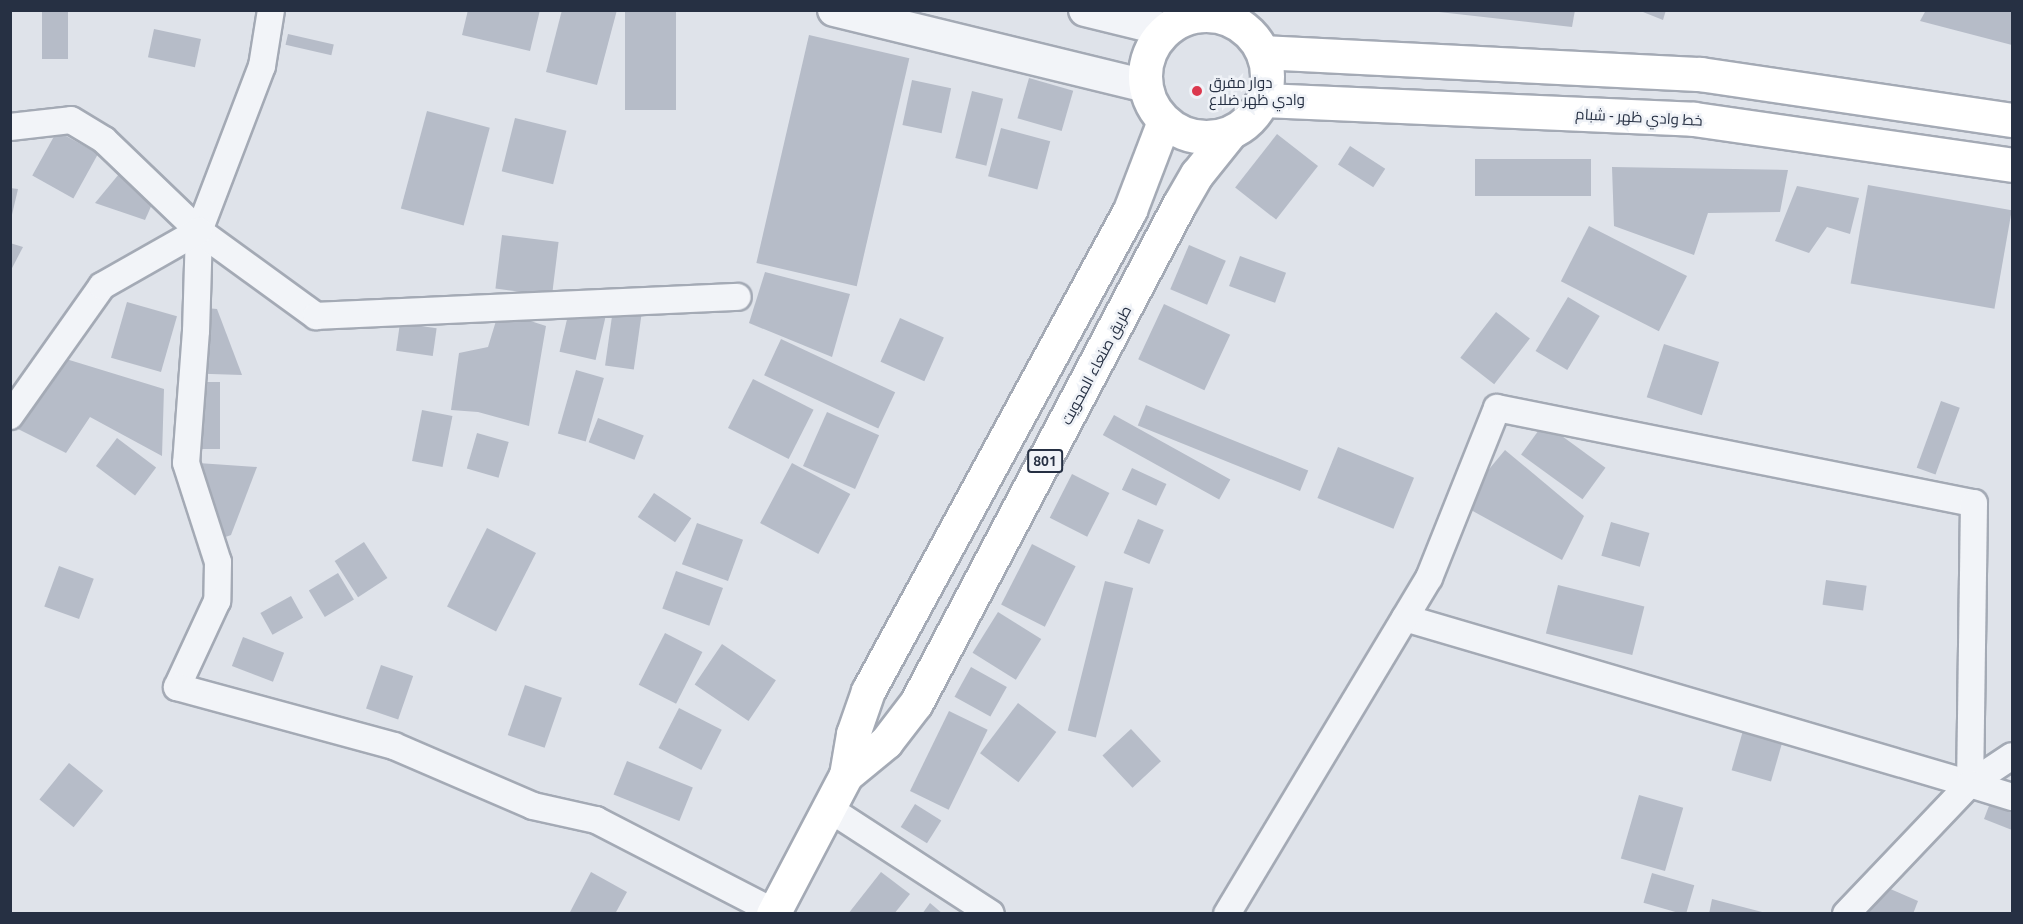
<!DOCTYPE html>
<meta charset="utf-8">
<style>
body{margin:0}
#map{position:relative;width:2023px;height:924px;overflow:hidden;background:#dfe3ea;font-family:Ubuntu,Cairo,sans-serif}
div>[style]{position:absolute}
.building>*{inset:0;background:#b6bcc8;transform-origin:0 0}
.roads{filter:drop-shadow(2px 0 #a4aab5) drop-shadow(-2px 0 #a4aab5) drop-shadow(0 2px #a4aab5) drop-shadow(0 -2px #a4aab5)}
.minor>*{height:26px;margin:-13px;padding:0 13px;transform-origin:13px;border-radius:13px;background:#f2f4f8}
.tertiary>*{height:32px;margin:-16px;padding:0 16px;transform-origin:16px;border-radius:16px;background:#f2f4f8}
.primary>*{height:33px;margin:-16.5px;padding:0 16.5px;transform-origin:16.5px;border-radius:16.5px;background:#fff}
.primary>.ring{margin:-16.5px;padding:0;box-sizing:content-box;background:none;border:33px solid #fff;border-radius:50%}
.dots>*{width:16px;height:16px;translate:-50% -50%;box-sizing:border-box;border:3px solid #eff2f7;border-radius:50%}
span{translate:-50% -50%;white-space:nowrap;text-align:center;line-height:1.15;-webkit-text-stroke:5px #eff2f7;paint-order:stroke}
.shield-label span{padding:2px 4px;background:#eff2f7;border:2px solid;border-radius:4px;-webkit-text-stroke-width:0}
.shield-label{font-size:14px;color:#263043;font-weight:700}
.poi-label{font-size:15px;color:#263043}
.left{translate:0 -50%;text-align:left}
.street-label{font-size:15px;color:#263043}
.frame{position:absolute;inset:0;border:12px solid #263043;pointer-events:none}
</style>
<div id="map">
<div class="building">
<div style="left:42px;top:10px;width:26px;height:49px"></div>
<div style="clip-path:polygon(468px 10px,540px 10px,530px 51px,462px 35px)"></div>
<div style="clip-path:polygon(562px 10px,617px 10px,597px 85px,546px 72px)"></div>
<div style="left:625px;top:10px;width:51px;height:100px"></div>
<div style="clip-path:polygon(1421px 10px,1575px 10px,1572px 27px)"></div>
<div style="clip-path:polygon(1638px 10px,1666px 10px,1663px 20px)"></div>
<div style="clip-path:polygon(1926px 10px,2012px 10px,2012px 45px,1920px 21px)"></div>
<div style="left:154px;top:29px;width:48px;height:29px;rotate:12deg"></div>
<div style="left:288px;top:34px;width:47px;height:11px;rotate:13deg"></div>
<div style="left:809px;top:35px;width:103px;height:234px;rotate:13deg"></div>
<div style="left:1029px;top:78px;width:46px;height:42px;rotate:16deg"></div>
<div style="left:912px;top:80px;width:40px;height:46px;rotate:12deg"></div>
<div style="left:972px;top:91px;width:32px;height:69px;rotate:14deg"></div>
<div style="left:427px;top:111px;width:65px;height:101px;rotate:15deg"></div>
<div style="left:515px;top:118px;width:53px;height:55px;rotate:14deg"></div>
<div style="left:1001px;top:128px;width:51px;height:50px;rotate:15deg"></div>
<div style="left:57px;top:131px;width:47px;height:51px;rotate:29deg"></div>
<div style="left:1277px;top:134px;width:52px;height:68px;rotate:38deg"></div>
<div style="left:1350px;top:146px;width:42px;height:22px;rotate:33deg"></div>
<div style="left:1475px;top:159px;width:116px;height:37px"></div>
<div style="clip-path:polygon(1612px 167px,1788px 170px,1780px 212px,1708px 213px,1694px 255px,1614px 226px)"></div>
<div style="clip-path:polygon(119px 174px,153px 202px,145px 220px,95px 203px)"></div>
<div style="left:1868px;top:185px;width:146px;height:100px;rotate:10deg"></div>
<div style="clip-path:polygon(1797px 186px,1859px 198px,1850px 234px,1827px 227px,1809px 253px,1775px 241px)"></div>
<div style="clip-path:polygon(10px 188px,18px 189px,11px 219px,10px 219px)"></div>
<div style="left:1589px;top:226px;width:110px;height:62px;rotate:27deg"></div>
<div style="left:502px;top:235px;width:57px;height:54px;rotate:7deg"></div>
<div style="clip-path:polygon(10px 243px,23px 247px,10px 272px)"></div>
<div style="left:1189px;top:245px;width:40px;height:48px;rotate:23deg"></div>
<div style="left:1240px;top:256px;width:49px;height:32px;rotate:20deg"></div>
<div style="clip-path:polygon(765px 272px,850px 294px,832px 357px,749px 323px)"></div>
<div style="left:1568px;top:297px;width:37px;height:63px;rotate:31deg"></div>
<div style="left:127px;top:302px;width:52px;height:58px;rotate:16deg"></div>
<div style="left:571px;top:302px;width:37px;height:51px;rotate:13deg"></div>
<div style="left:1164px;top:304px;width:73px;height:61px;rotate:25deg"></div>
<div style="clip-path:polygon(183px 306px,217px 309px,242px 375px,180px 373px)"></div>
<div style="left:613px;top:309px;width:29px;height:57px;rotate:8deg"></div>
<div style="clip-path:polygon(499px 311px,546px 326px,529px 426px,478px 412px,451px 410px,459px 353px,488px 347px)"></div>
<div style="left:1496px;top:312px;width:43px;height:58px;rotate:38deg"></div>
<div style="left:900px;top:318px;width:48px;height:48px;rotate:24deg"></div>
<div style="left:400px;top:323px;width:37px;height:28px;rotate:8deg"></div>
<div style="left:781px;top:339px;width:126px;height:40px;rotate:25deg"></div>
<div style="left:1664px;top:344px;width:58px;height:56px;rotate:18deg"></div>
<div style="clip-path:polygon(53px 355px,164px 389px,162px 456px,90px 417px,66px 453px,10px 425px)"></div>
<div style="left:576px;top:370px;width:29px;height:66px;rotate:16deg"></div>
<div style="left:753px;top:379px;width:68px;height:55px;rotate:27deg"></div>
<div style="left:183px;top:382px;width:37px;height:67px"></div>
<div style="left:1941px;top:401px;width:20px;height:71px;rotate:20deg"></div>
<div style="left:1146px;top:405px;width:175px;height:22px;rotate:22deg"></div>
<div style="left:422px;top:410px;width:31px;height:52px;rotate:11deg"></div>
<div style="left:827px;top:412px;width:57px;height:59px;rotate:24deg"></div>
<div style="left:1114px;top:415px;width:133px;height:23px;rotate:29deg"></div>
<div style="left:598px;top:418px;width:49px;height:26px;rotate:21deg"></div>
<div style="left:1544px;top:423px;width:76px;height:39px;rotate:36deg"></div>
<div style="left:477px;top:433px;width:33px;height:37px;rotate:16deg"></div>
<div style="left:117px;top:438px;width:49px;height:35px;rotate:37deg"></div>
<div style="left:1338px;top:447px;width:82px;height:55px;rotate:22deg"></div>
<div style="clip-path:polygon(1505px 450px,1584px 516px,1562px 560px,1460px 504px)"></div>
<div style="clip-path:polygon(198px 463px,257px 467px,231px 535px,220px 539px)"></div>
<div style="left:792px;top:463px;width:66px;height:68px;rotate:28deg"></div>
<div style="left:1132px;top:468px;width:38px;height:24px;rotate:25deg"></div>
<div style="left:1072px;top:474px;width:42px;height:49px;rotate:27deg"></div>
<div style="left:654px;top:493px;width:45px;height:29px;rotate:34deg"></div>
<div style="left:1138px;top:519px;width:28px;height:37px;rotate:23deg"></div>
<div style="left:1611px;top:522px;width:40px;height:35px;rotate:16deg"></div>
<div style="left:697px;top:523px;width:49px;height:44px;rotate:20deg"></div>
<div style="left:487px;top:528px;width:55px;height:88px;rotate:27deg"></div>
<div style="left:364px;top:542px;width:43px;height:35px;rotate:57deg"></div>
<div style="left:1032px;top:544px;width:49px;height:68px;rotate:27deg"></div>
<div style="left:59px;top:566px;width:37px;height:43px;rotate:20deg"></div>
<div style="left:676px;top:571px;width:50px;height:40px;rotate:20deg"></div>
<div style="left:338px;top:573px;width:31px;height:34px;rotate:59deg"></div>
<div style="left:1826px;top:580px;width:41px;height:25px;rotate:8deg"></div>
<div style="left:1105px;top:581px;width:29px;height:154px;rotate:14deg"></div>
<div style="left:1558px;top:585px;width:89px;height:50px;rotate:14deg"></div>
<div style="left:291px;top:596px;width:25px;height:35px;rotate:61deg"></div>
<div style="left:998px;top:612px;width:51px;height:48px;rotate:32deg"></div>
<div style="left:665px;top:633px;width:42px;height:58px;rotate:27deg"></div>
<div style="left:243px;top:637px;width:44px;height:31px;rotate:21deg"></div>
<div style="left:722px;top:644px;width:65px;height:49px;rotate:34deg"></div>
<div style="left:381px;top:665px;width:34px;height:46px;rotate:19deg"></div>
<div style="left:971px;top:667px;width:41px;height:34px;rotate:29deg"></div>
<div style="left:525px;top:685px;width:39px;height:53px;rotate:19deg"></div>
<div style="left:1018px;top:703px;width:48px;height:63px;rotate:37deg"></div>
<div style="left:679px;top:708px;width:48px;height:45px;rotate:27deg"></div>
<div style="left:949px;top:711px;width:43px;height:89px;rotate:26deg"></div>
<div style="left:1744px;top:727px;width:41px;height:45px;rotate:16deg"></div>
<div style="left:1131px;top:729px;width:44px;height:39px;rotate:47deg"></div>
<div style="left:627px;top:761px;width:71px;height:36px;rotate:22deg"></div>
<div style="left:69px;top:763px;width:44px;height:47px;rotate:39deg"></div>
<div style="clip-path:polygon(1998px 782px,2012px 787px,2012px 830px,1984px 819px)"></div>
<div style="left:1639px;top:795px;width:46px;height:66px;rotate:16deg"></div>
<div style="left:915px;top:804px;width:31px;height:27px;rotate:32deg"></div>
<div style="clip-path:polygon(591px 872px,627px 892px,615px 914px,569px 914px)"></div>
<div style="clip-path:polygon(881px 872px,910px 894px,894px 914px,848px 914px)"></div>
<div style="left:1652px;top:873px;width:44px;height:31px;rotate:16deg"></div>
<div style="clip-path:polygon(1872px 881px,1918px 901px,1913px 914px,1858px 914px)"></div>
<div style="clip-path:polygon(1712px 899px,1766px 913px,1766px 914px,1709px 914px)"></div>
<div style="clip-path:polygon(930px 903px,943px 914px,922px 914px)"></div>
</div>
<div class="roads">
<div class="minor">
<div style="left:271px;top:10px;width:57px;rotate:99.1deg"></div>
<div style="left:262px;top:66px;width:177px;rotate:110.9deg"></div>
<div style="left:199px;top:231px;width:100px;rotate:91.7deg"></div>
<div style="left:196px;top:331px;width:132px;rotate:94.3deg"></div>
<div style="left:186px;top:463px;width:104px;rotate:72.1deg"></div>
<div style="left:218px;top:562px;width:39px;rotate:91deg"></div>
<div style="left:217px;top:601px;width:95px;rotate:114.9deg"></div>
<div style="left:177px;top:687px;width:225px;rotate:15.2deg"></div>
<div style="left:394px;top:746px;width:151px;rotate:23.3deg"></div>
<div style="left:533px;top:806px;width:65px;rotate:12.5deg"></div>
<div style="left:596px;top:820px;width:200px;rotate:27.3deg"></div>
<div style="left:1212px;top:15px;width:5px;rotate:-79deg"></div>
<div style="left:10px;top:127px;width:61px;rotate:-6.5deg"></div>
<div style="left:71px;top:120px;width:39px;rotate:31deg"></div>
<div style="left:104px;top:140px;width:132px;rotate:43.8deg"></div>
<div style="left:199px;top:231px;width:145px;rotate:36deg"></div>
<div style="left:316px;top:316px;width:422px;rotate:-2.6deg"></div>
<div style="left:10px;top:416px;width:159px;rotate:-54.7deg"></div>
<div style="left:102px;top:286px;width:112px;rotate:-29.6deg"></div>
<div style="left:1405px;top:618px;width:589px;rotate:16.37deg"></div>
<div style="left:1970px;top:784px;width:50px;rotate:-33.7deg"></div>
<div style="left:828px;top:808px;width:194px;rotate:33deg"></div>
<div style="left:1227px;top:914px;width:392px;rotate:-59deg"></div>
<div style="left:1429px;top:578px;width:183px;rotate:-68.2deg"></div>
<div style="left:1497px;top:408px;width:486px;rotate:11.3deg"></div>
<div style="left:1974px;top:503px;width:281px;rotate:90.8deg"></div>
<div style="left:1846px;top:914px;width:180px;rotate:-46.4deg"></div>
<div style="left:1970px;top:784px;width:44px;rotate:17.2deg"></div>
</div>
<div class="tertiary">
<div style="left:834px;top:10px;width:321px;rotate:13.7deg"></div>
<div style="left:1085px;top:10px;width:84px;rotate:13.7deg"></div>
</div>
<div class="primary">
<div class="ring" style="left:1145px;top:15px;width:89px;height:89px"></div>
<div style="left:1263px;top:52px;width:438px;rotate:2.9deg"></div>
<div style="left:1700px;top:74px;width:315px;rotate:8.4deg"></div>
<div style="left:1263px;top:100px;width:431px;rotate:2.5deg"></div>
<div style="left:1694px;top:119px;width:321px;rotate:8.2deg"></div>
<div style="left:846px;top:775px;width:52px;rotate:-39.5deg"></div>
<div style="left:886px;top:742px;width:49px;rotate:-52.4deg"></div>
<div style="left:916px;top:703px;width:565px;rotate:-62.17deg"></div>
<div style="left:1180px;top:203px;width:34px;rotate:-60deg"></div>
<div style="left:1197px;top:174px;width:51px;rotate:-51.3deg"></div>
<div style="left:773px;top:914px;width:157px;rotate:-62.3deg"></div>
<div style="left:846px;top:775px;width:42px;rotate:-80.3deg"></div>
<div style="left:853px;top:734px;width:46px;rotate:-70.8deg"></div>
<div style="left:868px;top:691px;width:548px;rotate:-61.42deg"></div>
<div style="left:1130px;top:210px;width:95px;rotate:-69.1deg"></div>
</div>
</div>
<div class="dots">
<div style="left:1197px;top:91px;background:#db384e"></div>
</div>
<div class="shield-label">
<span style="left:1045px;top:461px">801</span>
</div>
<div class="poi-label">
<span class="left" style="left:1209px;top:91px">دوار مفرق<br>وادي ظهر ضلاع</span>
</div>
<div class="street-label">
<span style="left:1639px;top:117px;rotate:3deg">خط وادي ظهر - شبام</span>
<span style="left:1096px;top:365px;rotate:-62deg">طريق صنعاء المحويت</span>
</div>
<div class="frame"></div>
</div>
